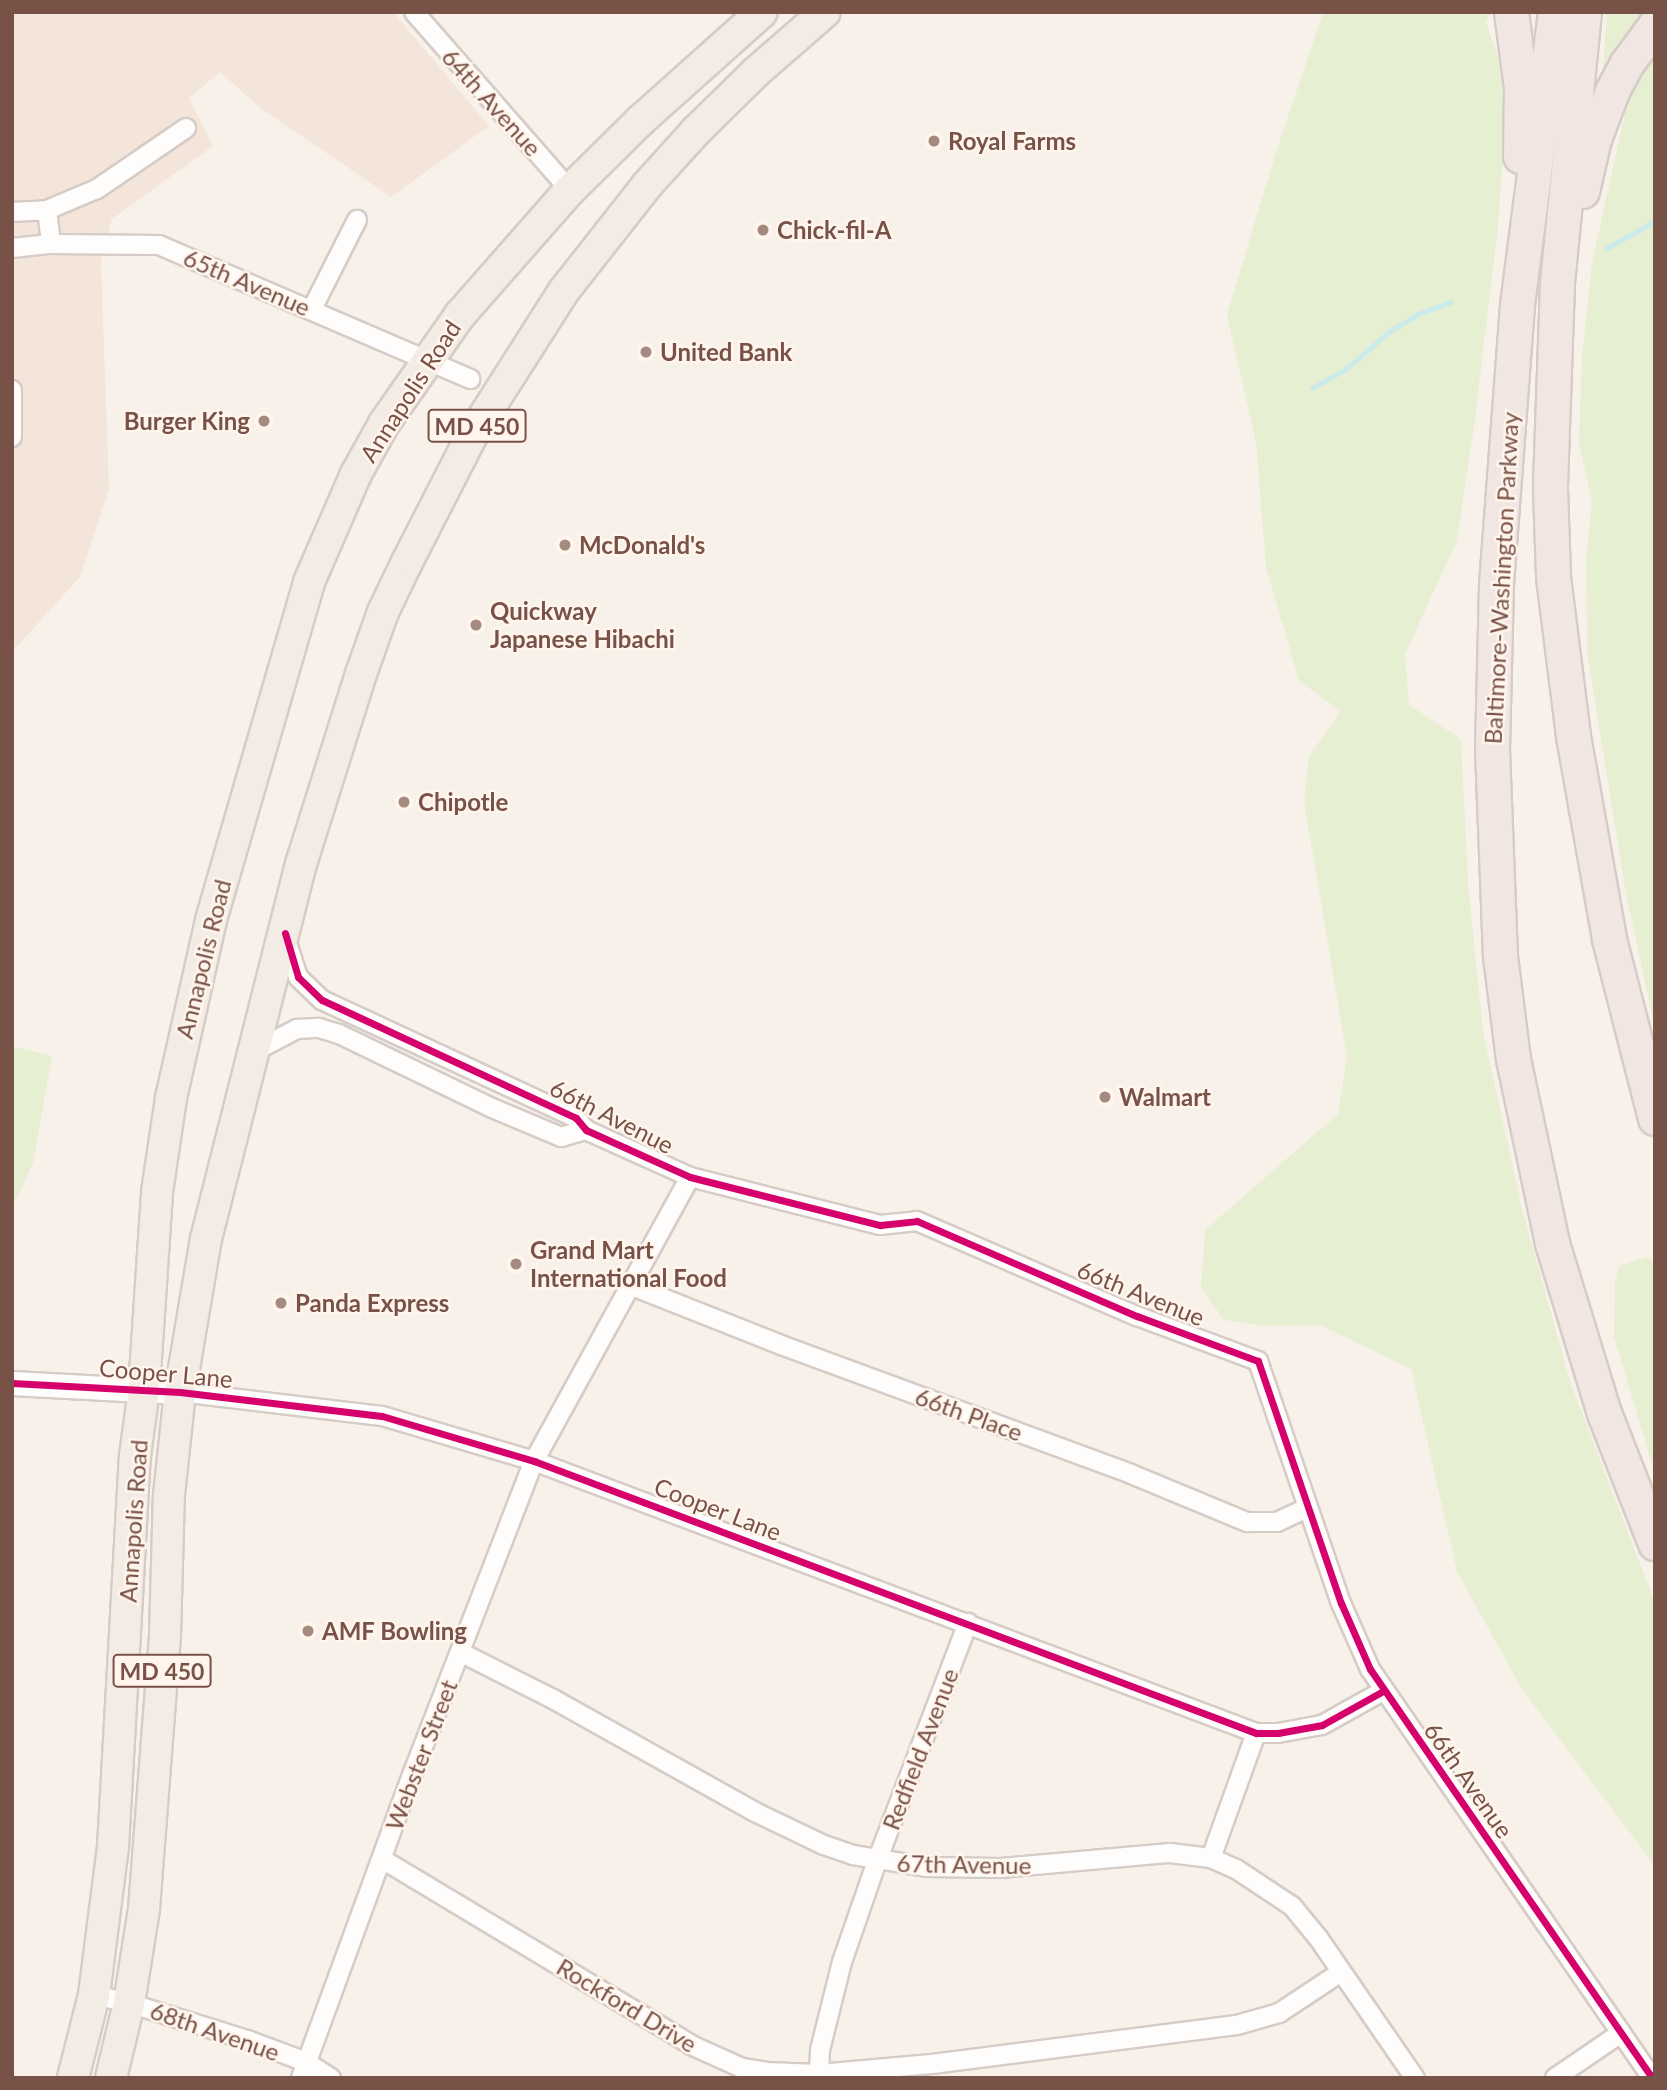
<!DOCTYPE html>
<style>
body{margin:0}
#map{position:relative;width:1667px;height:2090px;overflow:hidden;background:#f8f1ea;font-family:Lato,sans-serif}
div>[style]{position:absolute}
.residential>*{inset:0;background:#f4e5da}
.green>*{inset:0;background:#e7efd3}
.stream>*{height:4.5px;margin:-2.25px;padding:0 2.25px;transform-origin:2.25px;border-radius:2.25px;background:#caebe9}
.roads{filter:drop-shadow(2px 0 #d6ccc7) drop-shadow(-2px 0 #d6ccc7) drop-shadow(0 2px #d6ccc7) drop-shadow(0 -2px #d6ccc7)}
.minor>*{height:18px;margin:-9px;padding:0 9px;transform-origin:9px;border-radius:9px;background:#fefdfc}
.tertiary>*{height:23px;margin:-11.5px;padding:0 11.5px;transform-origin:11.5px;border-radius:11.5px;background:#fefdfc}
.primary>*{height:30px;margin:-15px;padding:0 15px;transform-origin:15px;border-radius:15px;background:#f3ece5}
.motorway>*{height:33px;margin:-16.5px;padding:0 16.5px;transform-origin:16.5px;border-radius:16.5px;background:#f2e6e3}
.cycleway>*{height:7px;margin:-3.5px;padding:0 3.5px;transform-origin:3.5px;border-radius:3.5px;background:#d6006c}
.dots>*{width:19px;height:19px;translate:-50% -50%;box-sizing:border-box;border:4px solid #fff5ec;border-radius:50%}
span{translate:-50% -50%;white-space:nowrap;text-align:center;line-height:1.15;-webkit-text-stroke:5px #fff5ec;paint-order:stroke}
.shield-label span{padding:2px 5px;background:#fff5ec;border:2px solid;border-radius:5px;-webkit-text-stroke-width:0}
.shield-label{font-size:23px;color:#795247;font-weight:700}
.street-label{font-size:24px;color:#795247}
.poi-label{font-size:24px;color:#795247;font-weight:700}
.left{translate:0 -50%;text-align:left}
.right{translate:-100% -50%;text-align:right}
.frame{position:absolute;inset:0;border:14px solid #795247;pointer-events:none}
</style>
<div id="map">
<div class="residential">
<div style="clip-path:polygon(12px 12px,393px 12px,489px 126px,391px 197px,259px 107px,220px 72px,189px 98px,213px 146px,112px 219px,101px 261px,109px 489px,80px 577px,12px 652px)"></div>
</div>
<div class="green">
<div style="clip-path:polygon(1323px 12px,1491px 12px,1486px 22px,1501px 67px,1505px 133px,1497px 237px,1474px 426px,1457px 541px,1405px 654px,1409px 705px,1461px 739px,1468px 883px,1483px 1031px,1522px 1209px,1570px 1381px,1655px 1603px,1655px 1866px,1522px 1689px,1457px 1572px,1411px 1369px,1320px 1325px,1265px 1326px,1224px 1320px,1201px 1288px,1205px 1230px,1338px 1114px,1347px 1057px,1304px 802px,1309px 756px,1341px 711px,1299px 681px,1266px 567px,1256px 443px,1227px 315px,1275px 155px)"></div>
<div style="clip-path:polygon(1607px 12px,1655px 12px,1602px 82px)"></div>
<div style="clip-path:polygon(1655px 45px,1655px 1030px,1625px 888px,1587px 652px,1586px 559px,1592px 502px,1579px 442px,1582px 356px,1592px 263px,1628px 99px,1645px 57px)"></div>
<div style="clip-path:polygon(12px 1046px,52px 1056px,33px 1163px,12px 1208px)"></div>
<div style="clip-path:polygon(1647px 1257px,1655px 1263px,1655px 1474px,1614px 1337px,1615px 1281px,1619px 1266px)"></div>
</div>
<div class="stream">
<div style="left:1607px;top:248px;width:55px;rotate:-29.4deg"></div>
<div style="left:1312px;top:388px;width:39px;rotate:-29deg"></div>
<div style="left:1346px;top:369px;width:58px;rotate:-40.8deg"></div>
<div style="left:1390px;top:331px;width:33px;rotate:-31deg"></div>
<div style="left:1418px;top:314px;width:35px;rotate:-20deg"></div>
</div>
<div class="roads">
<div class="minor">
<div style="left:414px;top:12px;width:237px;rotate:48.8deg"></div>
<div style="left:47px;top:210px;width:34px;rotate:83deg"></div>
<div style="left:12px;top:212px;width:35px;rotate:-3deg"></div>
<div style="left:47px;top:210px;width:54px;rotate:-22.8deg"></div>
<div style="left:97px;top:189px;width:108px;rotate:-34.4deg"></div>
<div style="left:12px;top:248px;width:39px;rotate:-6deg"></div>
<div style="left:51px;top:244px;width:108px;rotate:0.5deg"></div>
<div style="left:159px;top:245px;width:339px;rotate:23.3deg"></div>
<div style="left:312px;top:309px;width:100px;rotate:-63.2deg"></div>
<div style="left:12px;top:390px;width:47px;rotate:90deg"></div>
<div style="left:286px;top:940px;width:39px;rotate:72deg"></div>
<div style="left:298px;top:977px;width:33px;rotate:44deg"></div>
<div style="left:322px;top:1000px;width:280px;rotate:24.9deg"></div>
<div style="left:576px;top:1118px;width:16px;rotate:50deg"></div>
<div style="left:586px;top:1130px;width:114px;rotate:24.3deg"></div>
<div style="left:690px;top:1177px;width:196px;rotate:14.2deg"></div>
<div style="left:880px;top:1225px;width:37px;rotate:-6deg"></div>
<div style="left:917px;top:1221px;width:240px;rotate:23.4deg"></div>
<div style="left:1137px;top:1316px;width:129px;rotate:20.4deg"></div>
<div style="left:1258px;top:1361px;width:256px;rotate:71.1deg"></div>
<div style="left:1341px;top:1603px;width:72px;rotate:66.3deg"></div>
<div style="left:1370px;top:1669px;width:497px;rotate:55.4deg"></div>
<div style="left:253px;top:1052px;width:50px;rotate:-27.6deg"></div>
<div style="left:297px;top:1029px;width:22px;rotate:-3deg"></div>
<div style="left:319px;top:1028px;width:21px;rotate:17deg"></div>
<div style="left:339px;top:1034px;width:170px;rotate:25.8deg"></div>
<div style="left:492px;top:1108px;width:75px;rotate:22.8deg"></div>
<div style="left:561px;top:1137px;width:26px;rotate:-16deg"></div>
<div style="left:632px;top:1286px;width:160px;rotate:21.6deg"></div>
<div style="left:781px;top:1345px;width:373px;rotate:20.2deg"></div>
<div style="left:1131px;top:1474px;width:126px;rotate:22.5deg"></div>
<div style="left:1247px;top:1522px;width:30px"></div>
<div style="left:1277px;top:1522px;width:33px;rotate:-25deg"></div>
<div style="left:180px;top:1392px;width:203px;rotate:6.8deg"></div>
<div style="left:382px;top:1416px;width:159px;rotate:16.5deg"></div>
<div style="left:534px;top:1461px;width:772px;rotate:20.64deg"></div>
<div style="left:1256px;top:1733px;width:22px"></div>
<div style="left:1278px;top:1733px;width:45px;rotate:-10.3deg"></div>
<div style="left:1322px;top:1725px;width:70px;rotate:-29.1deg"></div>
<div style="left:460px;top:1652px;width:104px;rotate:26.8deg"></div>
<div style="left:553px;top:1699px;width:231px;rotate:29.2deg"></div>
<div style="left:755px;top:1812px;width:76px;rotate:25.6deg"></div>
<div style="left:824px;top:1845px;width:31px;rotate:19deg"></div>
<div style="left:853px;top:1855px;width:74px;rotate:9.3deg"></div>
<div style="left:926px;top:1867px;width:75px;rotate:0.8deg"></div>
<div style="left:1001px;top:1868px;width:170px;rotate:-5.1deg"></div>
<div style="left:1170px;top:1853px;width:41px;rotate:7deg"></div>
<div style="left:1211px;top:1858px;width:27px;rotate:24deg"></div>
<div style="left:1236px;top:1869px;width:67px;rotate:33.5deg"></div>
<div style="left:1292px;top:1906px;width:43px;rotate:50.7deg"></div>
<div style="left:1319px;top:1939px;width:169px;rotate:55.4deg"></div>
<div style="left:1211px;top:1858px;width:133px;rotate:-70.2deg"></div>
<div style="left:382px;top:1859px;width:361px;rotate:31deg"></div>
<div style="left:691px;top:2045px;width:56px;rotate:24.3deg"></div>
<div style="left:742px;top:2068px;width:24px;rotate:9deg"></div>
<div style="left:766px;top:2072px;width:53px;rotate:2.2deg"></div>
<div style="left:819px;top:2074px;width:113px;rotate:-5.1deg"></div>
<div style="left:932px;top:2064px;width:307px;rotate:-7.3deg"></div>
<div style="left:1237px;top:2025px;width:44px;rotate:-15.9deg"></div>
<div style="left:1279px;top:2013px;width:74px;rotate:-33.5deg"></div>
<div style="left:94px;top:1995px;width:36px;rotate:13deg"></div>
<div style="left:129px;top:2003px;width:124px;rotate:17.4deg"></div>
<div style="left:247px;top:2040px;width:63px;rotate:20.4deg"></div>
<div style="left:306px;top:2062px;width:30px;rotate:33deg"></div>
<div style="left:301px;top:2078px;width:323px;rotate:-69.9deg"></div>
<div style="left:412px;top:1775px;width:337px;rotate:-68.8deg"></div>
<div style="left:534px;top:1461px;width:324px;rotate:-61.2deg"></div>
<div style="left:819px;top:2078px;width:28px;rotate:-88deg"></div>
<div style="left:820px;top:2050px;width:91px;rotate:-76deg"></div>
<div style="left:842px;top:1962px;width:107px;rotate:-70.9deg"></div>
<div style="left:877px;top:1861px;width:255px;rotate:-69.1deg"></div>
<div style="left:1555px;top:2078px;width:80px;rotate:-34.3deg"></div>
</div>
<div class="tertiary">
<div style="left:12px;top:1383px;width:168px;rotate:3.1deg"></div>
</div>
<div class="primary">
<div style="left:73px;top:2078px;width:86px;rotate:-75.8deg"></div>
<div style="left:94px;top:1995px;width:149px;rotate:-82.7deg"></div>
<div style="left:113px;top:1847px;width:392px;rotate:-86.8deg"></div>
<div style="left:135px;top:1456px;width:68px;rotate:-82.3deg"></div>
<div style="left:144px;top:1389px;width:197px;rotate:-86.2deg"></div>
<div style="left:157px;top:1192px;width:95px;rotate:-81.5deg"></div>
<div style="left:171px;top:1098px;width:182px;rotate:-77.3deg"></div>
<div style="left:211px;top:920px;width:352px;rotate:-73.8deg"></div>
<div style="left:309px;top:582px;width:118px;rotate:-66.5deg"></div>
<div style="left:356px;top:474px;width:60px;rotate:-60.9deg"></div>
<div style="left:385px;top:422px;width:131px;rotate:-55deg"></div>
<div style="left:460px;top:315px;width:167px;rotate:-48.7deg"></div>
<div style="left:570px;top:190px;width:100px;rotate:-44.6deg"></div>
<div style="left:641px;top:120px;width:162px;rotate:-41.8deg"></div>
<div style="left:111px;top:2078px;width:77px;rotate:-76.5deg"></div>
<div style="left:129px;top:2003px;width:95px;rotate:-80.9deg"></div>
<div style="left:144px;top:1909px;width:275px;rotate:-85.6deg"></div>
<div style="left:165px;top:1635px;width:140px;rotate:-88.4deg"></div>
<div style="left:169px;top:1495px;width:104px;rotate:-83.9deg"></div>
<div style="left:180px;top:1392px;width:155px;rotate:-80.4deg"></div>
<div style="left:206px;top:1239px;width:387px;rotate:-75.8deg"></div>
<div style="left:301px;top:864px;width:199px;rotate:-72.5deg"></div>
<div style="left:361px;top:674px;width:66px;rotate:-70.5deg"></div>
<div style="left:383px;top:612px;width:55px;rotate:-64.4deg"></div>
<div style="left:407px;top:562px;width:143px;rotate:-62.9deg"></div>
<div style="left:472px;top:435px;width:169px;rotate:-57.5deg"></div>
<div style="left:563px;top:292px;width:137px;rotate:-51.8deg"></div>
<div style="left:648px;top:184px;width:72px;rotate:-47.8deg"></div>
<div style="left:696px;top:131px;width:84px;rotate:-44.5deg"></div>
<div style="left:756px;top:72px;width:91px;rotate:-41deg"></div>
</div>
<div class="motorway">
<div style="left:1511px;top:12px;width:76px;rotate:82.4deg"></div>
<div style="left:1521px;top:87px;width:69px;rotate:90.8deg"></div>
<div style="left:1555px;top:12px;width:295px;rotate:97.4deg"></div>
<div style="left:1517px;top:305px;width:281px;rotate:94.3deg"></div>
<div style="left:1496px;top:585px;width:164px;rotate:91.4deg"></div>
<div style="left:1492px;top:749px;width:207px;rotate:87.8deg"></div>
<div style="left:1500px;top:956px;width:104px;rotate:82.8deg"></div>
<div style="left:1513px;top:1059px;width:188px;rotate:78deg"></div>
<div style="left:1552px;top:1243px;width:178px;rotate:73deg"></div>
<div style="left:1604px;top:1413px;width:140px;rotate:68.6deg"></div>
<div style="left:1584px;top:12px;width:273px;rotate:95.7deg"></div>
<div style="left:1557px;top:284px;width:205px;rotate:92deg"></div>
<div style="left:1550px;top:489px;width:88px;rotate:88deg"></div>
<div style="left:1553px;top:577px;width:160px;rotate:82.8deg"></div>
<div style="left:1573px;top:736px;width:206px;rotate:79.9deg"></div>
<div style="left:1609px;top:939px;width:185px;rotate:75.6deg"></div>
<div style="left:1582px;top:191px;width:53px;rotate:-77deg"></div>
<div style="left:1594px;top:139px;width:51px;rotate:-69.4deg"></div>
<div style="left:1612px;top:91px;width:32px;rotate:-62deg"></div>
<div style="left:1627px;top:63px;width:47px;rotate:-53.6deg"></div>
</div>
</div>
<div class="cycleway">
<div style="left:285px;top:933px;width:46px;rotate:73.5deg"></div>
<div style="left:298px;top:977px;width:33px;rotate:44deg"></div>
<div style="left:322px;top:1000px;width:280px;rotate:24.9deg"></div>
<div style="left:576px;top:1118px;width:16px;rotate:50deg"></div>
<div style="left:586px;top:1130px;width:114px;rotate:24.3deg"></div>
<div style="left:690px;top:1177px;width:196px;rotate:14.2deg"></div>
<div style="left:880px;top:1225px;width:37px;rotate:-6deg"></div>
<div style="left:917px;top:1221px;width:240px;rotate:23.4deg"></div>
<div style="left:1137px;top:1316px;width:129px;rotate:20.4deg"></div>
<div style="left:1258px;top:1361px;width:256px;rotate:71.1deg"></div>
<div style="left:1341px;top:1603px;width:72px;rotate:66.3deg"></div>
<div style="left:1370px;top:1669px;width:497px;rotate:55.4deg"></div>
<div style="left:12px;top:1383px;width:168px;rotate:3.1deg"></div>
<div style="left:180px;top:1392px;width:203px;rotate:6.8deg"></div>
<div style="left:382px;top:1416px;width:159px;rotate:16.5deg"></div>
<div style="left:534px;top:1461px;width:772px;rotate:20.64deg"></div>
<div style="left:1256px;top:1733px;width:22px"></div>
<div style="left:1278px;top:1733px;width:45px;rotate:-10.3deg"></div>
<div style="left:1322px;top:1725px;width:70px;rotate:-29.1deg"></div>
</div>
<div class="dots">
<div style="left:934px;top:141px;background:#a58a80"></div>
<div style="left:763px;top:230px;background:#a58a80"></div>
<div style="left:646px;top:352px;background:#a58a80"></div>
<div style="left:264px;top:421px;background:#a58a80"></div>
<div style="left:565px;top:545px;background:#a58a80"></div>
<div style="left:476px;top:625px;background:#a58a80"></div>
<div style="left:404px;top:802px;background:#a58a80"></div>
<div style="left:1105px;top:1097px;background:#a58a80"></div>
<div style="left:516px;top:1264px;background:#a58a80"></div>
<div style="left:281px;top:1303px;background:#a58a80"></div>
<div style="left:308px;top:1631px;background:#a58a80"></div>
</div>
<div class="shield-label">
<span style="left:477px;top:426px">MD 450</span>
<span style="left:162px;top:1671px">MD 450</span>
</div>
<div class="street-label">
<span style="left:492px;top:102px;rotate:48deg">64th Avenue</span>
<span style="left:247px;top:282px;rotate:23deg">65th Avenue</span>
<span style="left:410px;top:391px;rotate:-57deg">Annapolis Road</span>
<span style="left:1501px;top:578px;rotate:-87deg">Baltimore-Washington Parkway</span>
<span style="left:203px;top:959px;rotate:-76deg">Annapolis Road</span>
<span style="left:612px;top:1116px;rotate:27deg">66th Avenue</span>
<span style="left:1141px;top:1293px;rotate:22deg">66th Avenue</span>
<span style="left:166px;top:1373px;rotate:5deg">Cooper Lane</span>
<span style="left:969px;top:1414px;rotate:20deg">66th Place</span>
<span style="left:718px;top:1509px;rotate:21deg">Cooper Lane</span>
<span style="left:133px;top:1521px;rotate:-86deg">Annapolis Road</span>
<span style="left:920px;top:1749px;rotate:-69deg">Redfield Avenue</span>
<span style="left:421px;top:1755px;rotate:-69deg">Webster Street</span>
<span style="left:1469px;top:1780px;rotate:55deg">66th Avenue</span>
<span style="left:964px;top:1864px;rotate:1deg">67th Avenue</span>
<span style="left:627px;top:2005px;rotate:31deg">Rockford Drive</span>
<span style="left:215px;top:2031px;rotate:19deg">68th Avenue</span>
</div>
<div class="poi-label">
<span class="left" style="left:948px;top:141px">Royal Farms</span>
<span class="left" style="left:777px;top:230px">Chick-fil-A</span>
<span class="left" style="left:660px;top:352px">United Bank</span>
<span class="right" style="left:250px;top:421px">Burger King</span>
<span class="left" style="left:579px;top:545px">McDonald's</span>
<span class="left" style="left:490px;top:625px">Quickway<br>Japanese Hibachi</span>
<span class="left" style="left:418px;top:802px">Chipotle</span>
<span class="left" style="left:1119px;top:1097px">Walmart</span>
<span class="left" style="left:530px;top:1264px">Grand Mart<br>International Food</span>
<span class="left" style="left:295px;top:1303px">Panda Express</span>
<span class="left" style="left:322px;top:1631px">AMF Bowling</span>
</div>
<div class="frame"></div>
</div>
